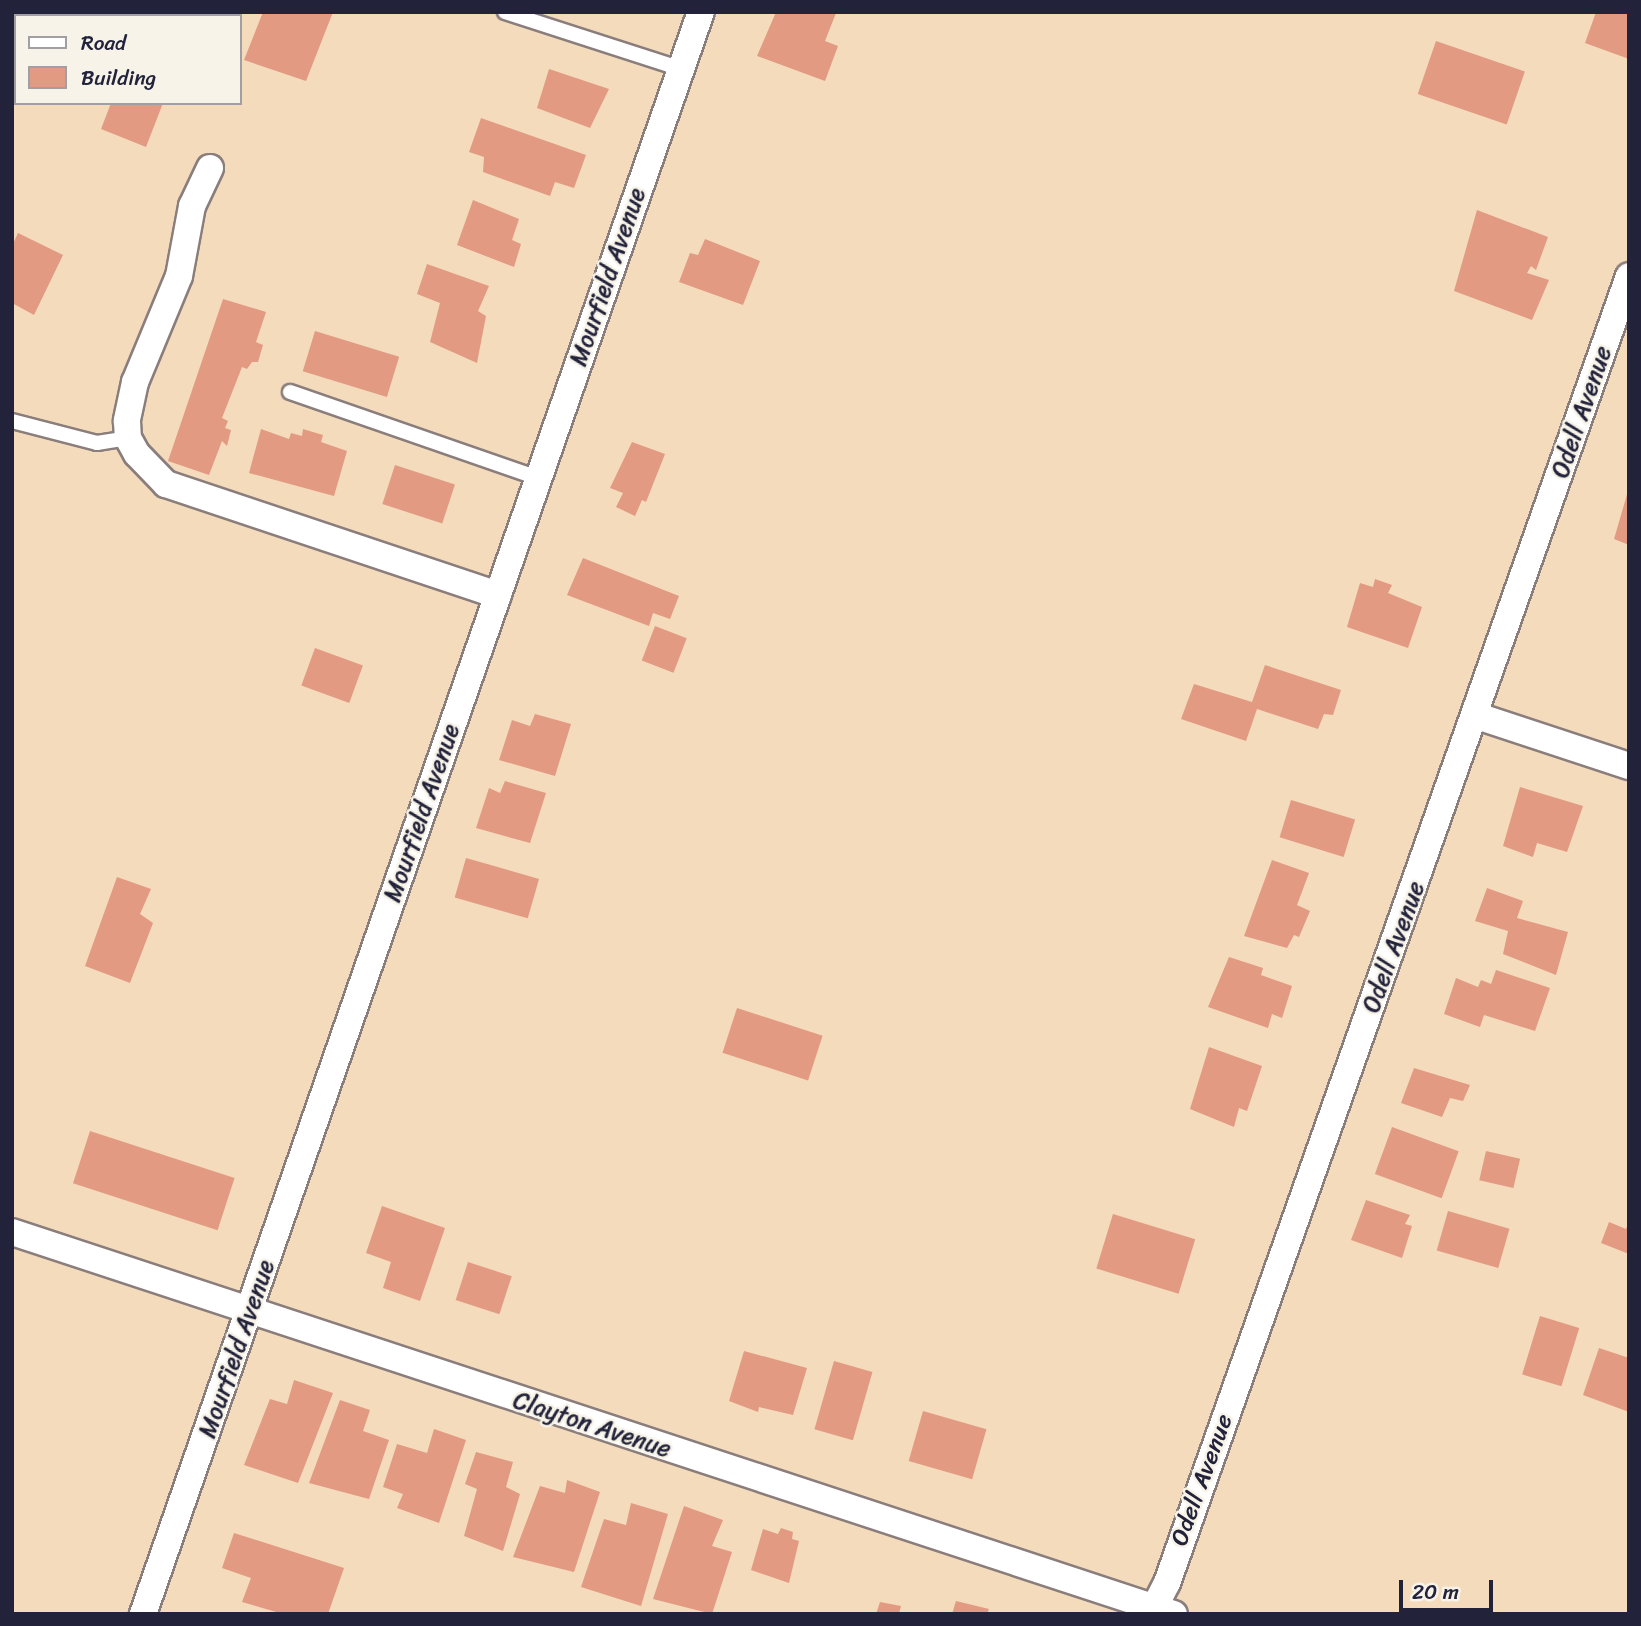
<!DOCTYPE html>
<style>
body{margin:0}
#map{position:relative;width:1641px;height:1626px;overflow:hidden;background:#f3dbbc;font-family:Sriracha,sans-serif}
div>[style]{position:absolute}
.building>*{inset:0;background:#e39a83;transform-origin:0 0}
.roads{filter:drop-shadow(2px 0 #8a7e7c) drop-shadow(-2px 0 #8a7e7c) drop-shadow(0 2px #8a7e7c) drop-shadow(0 -2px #8a7e7c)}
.lane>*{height:14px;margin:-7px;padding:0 7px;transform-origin:7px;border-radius:7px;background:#fff}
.street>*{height:26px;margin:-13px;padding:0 13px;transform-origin:13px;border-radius:13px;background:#fff}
span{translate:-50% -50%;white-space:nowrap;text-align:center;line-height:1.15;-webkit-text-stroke:5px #f7f3e8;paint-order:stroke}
.street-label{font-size:24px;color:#22223b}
.frame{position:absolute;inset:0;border:14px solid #22223b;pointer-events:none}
.legend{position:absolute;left:14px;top:14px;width:228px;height:91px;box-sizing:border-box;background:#f7f3e8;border:2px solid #a29fa3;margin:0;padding:9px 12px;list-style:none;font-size:21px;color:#22223b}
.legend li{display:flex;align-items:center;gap:14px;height:35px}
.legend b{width:35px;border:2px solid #a29fa3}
.scale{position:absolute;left:1399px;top:1580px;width:94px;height:32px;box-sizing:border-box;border:4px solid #22223b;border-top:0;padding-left:9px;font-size:21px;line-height:24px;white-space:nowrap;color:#22223b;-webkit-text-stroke:5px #f7f3e8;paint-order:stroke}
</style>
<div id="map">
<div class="building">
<div style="clip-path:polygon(263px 12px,333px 12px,306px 81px,244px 60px)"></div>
<div style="clip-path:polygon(776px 12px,836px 13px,825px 41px,838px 46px,825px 81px,757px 56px)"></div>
<div style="clip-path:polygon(1596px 12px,1629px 12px,1629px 59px,1585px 43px)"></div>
<div style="left:1436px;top:41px;width:94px;height:56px;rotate:19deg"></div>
<div style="clip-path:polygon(549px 69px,609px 89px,590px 128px,537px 108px)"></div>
<div style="clip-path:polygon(111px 103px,163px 103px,146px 147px,101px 129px)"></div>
<div style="clip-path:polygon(481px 118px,586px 155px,574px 188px,555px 182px,550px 196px,483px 172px,484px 157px,469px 152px)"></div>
<div style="clip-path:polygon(473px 200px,519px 219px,512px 240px,521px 244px,514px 267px,457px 245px)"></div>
<div style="clip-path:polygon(1477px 210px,1548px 237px,1536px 270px,1531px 266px,1527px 273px,1549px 280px,1532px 320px,1454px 291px)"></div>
<div style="clip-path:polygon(18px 233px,63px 255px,34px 315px,12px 303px,12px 246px)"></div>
<div style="clip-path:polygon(705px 239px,760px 261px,743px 305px,679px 282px,690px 253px,698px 255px)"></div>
<div style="clip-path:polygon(427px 264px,489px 286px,478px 311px,486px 316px,477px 363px,430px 342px,440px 303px,417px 294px)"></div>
<div style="clip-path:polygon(223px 299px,266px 312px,256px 342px,263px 345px,258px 362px,252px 362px,247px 369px,242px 367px,222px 418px,228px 421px,225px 428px,231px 430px,227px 446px,222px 441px,209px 475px,168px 461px)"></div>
<div style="left:315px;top:331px;width:88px;height:42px;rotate:17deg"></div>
<div style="clip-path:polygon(261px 429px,289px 439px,291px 433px,302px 436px,303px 429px,323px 435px,321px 442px,347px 451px,334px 496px,249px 473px)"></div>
<div style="clip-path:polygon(632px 442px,665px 454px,646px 502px,642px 500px,635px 516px,616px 507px,623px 493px,610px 488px)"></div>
<div style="left:395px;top:465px;width:63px;height:41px;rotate:18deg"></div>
<div style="clip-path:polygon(1628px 491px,1629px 491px,1629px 545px,1614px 539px)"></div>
<div style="clip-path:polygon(583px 558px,679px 596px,670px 619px,653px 613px,649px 626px,567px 595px)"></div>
<div style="clip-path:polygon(1375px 579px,1392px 585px,1388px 593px,1422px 607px,1408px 648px,1347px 627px,1360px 583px,1373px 587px)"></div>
<div style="left:655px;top:626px;width:34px;height:37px;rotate:21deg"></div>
<div style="left:315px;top:648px;width:51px;height:40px;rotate:20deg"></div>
<div style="clip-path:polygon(1265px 665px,1341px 690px,1333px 715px,1324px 714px,1318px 729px,1257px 709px,1246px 741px,1181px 719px,1194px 684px,1252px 702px)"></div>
<div style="clip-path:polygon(535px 714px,571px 724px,555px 776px,499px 760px,512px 720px,530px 726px)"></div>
<div style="clip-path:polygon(505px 781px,546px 793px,530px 843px,476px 828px,489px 788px,500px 793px)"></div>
<div style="clip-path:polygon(1520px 787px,1583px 806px,1567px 852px,1537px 843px,1533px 857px,1503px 846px)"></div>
<div style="left:1291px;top:800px;width:67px;height:39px;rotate:17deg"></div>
<div style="left:466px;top:858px;width:76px;height:41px;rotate:16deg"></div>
<div style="clip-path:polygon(1272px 860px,1309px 873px,1297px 905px,1310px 911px,1299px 937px,1294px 935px,1287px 948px,1244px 936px)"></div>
<div style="clip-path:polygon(117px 877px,151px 889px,140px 914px,153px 923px,130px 983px,85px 966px)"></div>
<div style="clip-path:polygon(1487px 888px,1523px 901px,1517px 918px,1568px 932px,1556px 975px,1503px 954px,1508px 931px,1475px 921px)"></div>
<div style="clip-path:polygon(1229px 957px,1263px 968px,1261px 975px,1292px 986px,1282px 1018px,1272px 1014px,1268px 1028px,1208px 1007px)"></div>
<div style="clip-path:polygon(1496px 970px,1550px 988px,1535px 1031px,1484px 1015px,1480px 1027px,1444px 1014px,1456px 978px,1478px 987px,1481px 980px,1491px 984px)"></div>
<div style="left:737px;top:1008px;width:90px;height:47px;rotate:18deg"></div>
<div style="clip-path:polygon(1209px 1047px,1262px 1066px,1247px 1111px,1239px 1108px,1234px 1127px,1190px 1109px)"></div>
<div style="clip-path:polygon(1414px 1068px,1470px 1085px,1463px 1101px,1450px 1098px,1442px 1117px,1401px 1103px)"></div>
<div style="left:1392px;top:1127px;width:71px;height:50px;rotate:20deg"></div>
<div style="left:90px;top:1131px;width:152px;height:55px;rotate:18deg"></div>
<div style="left:1486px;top:1151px;width:35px;height:30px;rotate:13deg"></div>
<div style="clip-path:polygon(1366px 1200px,1410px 1215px,1405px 1224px,1412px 1226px,1402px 1258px,1351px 1240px)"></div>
<div style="clip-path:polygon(382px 1206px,445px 1228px,420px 1301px,383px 1288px,391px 1262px,366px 1253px)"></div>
<div style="left:1448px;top:1211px;width:64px;height:41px;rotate:16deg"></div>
<div style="left:1113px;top:1214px;width:86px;height:57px;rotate:17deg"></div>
<div style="clip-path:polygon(1629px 1221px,1629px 1254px,1601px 1243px,1609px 1222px,1626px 1229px)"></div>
<div style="left:468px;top:1262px;width:46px;height:40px;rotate:18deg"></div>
<div style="left:1540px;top:1316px;width:41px;height:61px;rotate:17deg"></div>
<div style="clip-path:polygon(1599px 1348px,1629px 1358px,1629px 1412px,1583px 1395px)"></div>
<div style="clip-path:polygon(744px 1351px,807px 1368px,793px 1415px,759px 1407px,758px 1412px,729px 1401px)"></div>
<div style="left:834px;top:1361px;width:40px;height:71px;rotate:16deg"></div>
<div style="clip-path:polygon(294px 1380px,333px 1393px,298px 1483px,244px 1465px,270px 1399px,287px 1404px)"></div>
<div style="clip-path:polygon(340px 1400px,370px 1410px,363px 1431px,389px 1440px,369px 1499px,309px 1483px)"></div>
<div style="left:923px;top:1411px;width:66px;height:52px;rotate:16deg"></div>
<div style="clip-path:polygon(434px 1429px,466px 1440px,439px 1523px,397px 1508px,403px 1494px,383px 1487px,397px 1444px,427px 1453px)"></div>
<div style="clip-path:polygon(476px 1452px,513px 1462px,506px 1487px,520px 1494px,503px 1551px,464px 1536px,477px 1489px,465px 1484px)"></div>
<div style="clip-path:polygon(567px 1480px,600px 1492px,574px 1572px,513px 1557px,540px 1486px,565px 1493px)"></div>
<div style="clip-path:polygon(631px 1503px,668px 1514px,641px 1606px,581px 1587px,604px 1519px,626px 1525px)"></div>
<div style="clip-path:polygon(684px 1506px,723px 1520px,712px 1546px,732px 1552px,712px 1614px,653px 1599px)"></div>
<div style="clip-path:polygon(781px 1528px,793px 1532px,792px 1539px,799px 1541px,789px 1583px,751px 1570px,763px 1529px,778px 1534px)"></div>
<div style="clip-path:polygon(234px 1533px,344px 1568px,328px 1614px,283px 1614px,242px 1602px,251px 1578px,222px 1568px)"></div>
<div style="clip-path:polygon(956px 1601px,989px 1609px,987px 1614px,952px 1614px)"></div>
<div style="clip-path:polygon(880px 1602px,901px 1606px,899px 1614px,876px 1614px)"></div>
</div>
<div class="roads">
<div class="lane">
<div style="left:505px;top:12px;width:185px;rotate:17.9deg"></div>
<div style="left:290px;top:392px;width:262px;rotate:19.1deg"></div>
<div style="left:12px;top:421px;width:88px;rotate:14.5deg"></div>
<div style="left:97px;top:443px;width:31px;rotate:-9deg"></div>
</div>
<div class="street">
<div style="left:210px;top:168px;width:42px;rotate:115.3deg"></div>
<div style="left:192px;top:206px;width:71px;rotate:100.5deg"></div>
<div style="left:179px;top:276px;width:115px;rotate:112.5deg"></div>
<div style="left:135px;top:382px;width:40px;rotate:102deg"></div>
<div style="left:127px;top:421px;width:17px;rotate:87deg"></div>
<div style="left:128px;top:438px;width:18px;rotate:61deg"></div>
<div style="left:137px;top:454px;width:42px;rotate:46deg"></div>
<div style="left:166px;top:484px;width:350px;rotate:18.5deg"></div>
<div style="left:1477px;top:716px;width:160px;rotate:18.2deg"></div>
<div style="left:12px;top:1232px;width:1223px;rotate:18.2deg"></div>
<div style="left:143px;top:1614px;width:1696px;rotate:-70.8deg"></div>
<div style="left:1151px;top:1614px;width:35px;rotate:-63deg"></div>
<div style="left:1167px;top:1583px;width:1386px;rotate:-70.53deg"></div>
</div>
</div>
<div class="street-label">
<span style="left:608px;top:277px;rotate:-71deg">Mourfield Avenue</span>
<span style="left:1582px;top:412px;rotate:-71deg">Odell Avenue</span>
<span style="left:422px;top:813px;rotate:-71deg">Mourfield Avenue</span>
<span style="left:1394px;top:947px;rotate:-70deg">Odell Avenue</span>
<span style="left:237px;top:1349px;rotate:-71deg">Mourfield Avenue</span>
<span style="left:592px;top:1425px;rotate:18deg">Clayton Avenue</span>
<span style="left:1202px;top:1480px;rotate:-70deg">Odell Avenue</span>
</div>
<div class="frame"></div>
<ul class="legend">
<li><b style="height:9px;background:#fff"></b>Road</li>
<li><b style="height:19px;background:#e39a83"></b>Building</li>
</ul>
<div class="scale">20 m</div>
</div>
